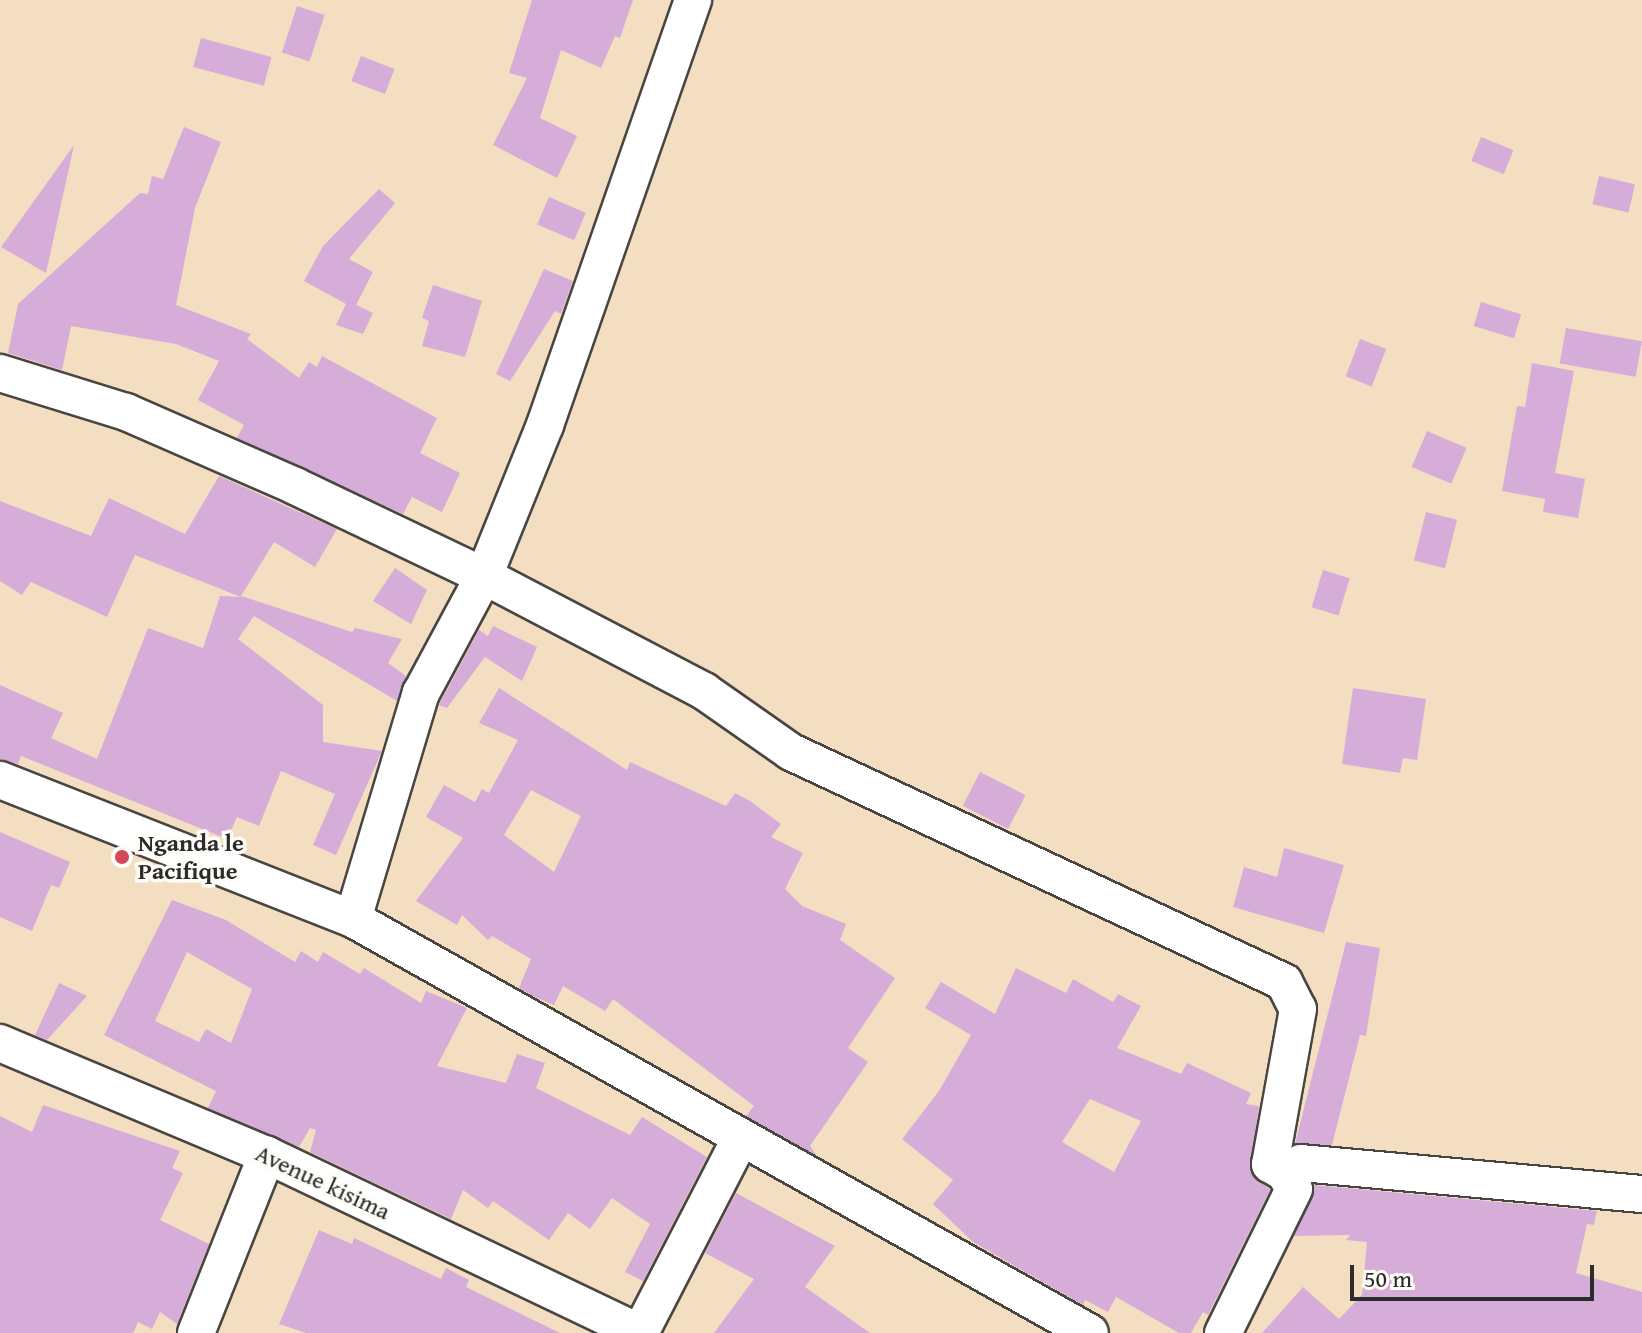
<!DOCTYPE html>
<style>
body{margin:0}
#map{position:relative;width:1642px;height:1333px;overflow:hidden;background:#f4dec1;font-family:"Gentium Book Plus",serif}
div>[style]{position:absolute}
.building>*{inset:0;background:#d5add8;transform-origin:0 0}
.roads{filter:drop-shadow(2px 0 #494642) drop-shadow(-2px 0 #494642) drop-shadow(0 2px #494642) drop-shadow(0 -2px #494642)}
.minor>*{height:36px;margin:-18px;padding:0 18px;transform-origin:18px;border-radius:18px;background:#fff}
.dots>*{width:22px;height:22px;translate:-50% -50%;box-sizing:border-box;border:4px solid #fdfcf7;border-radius:50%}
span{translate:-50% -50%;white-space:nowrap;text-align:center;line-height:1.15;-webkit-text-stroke:7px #fdfcf7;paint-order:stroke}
.poi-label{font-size:24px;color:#2b2b2b;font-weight:700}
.left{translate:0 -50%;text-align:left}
.street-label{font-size:24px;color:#2b2b2b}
.scale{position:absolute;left:1350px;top:1265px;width:244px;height:36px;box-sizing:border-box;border:4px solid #2b2b2b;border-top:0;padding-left:10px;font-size:24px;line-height:28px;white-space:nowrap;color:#2b2b2b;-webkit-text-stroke:6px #fdfcf7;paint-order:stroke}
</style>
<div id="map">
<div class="building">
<div style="clip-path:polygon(532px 0,633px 0,620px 38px,615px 36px,601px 68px,561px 50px,540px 118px,577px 136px,557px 178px,493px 145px,527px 78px,509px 73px)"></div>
<div style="left:297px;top:6px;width:29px;height:49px;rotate:18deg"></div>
<div style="left:201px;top:38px;width:73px;height:30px;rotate:15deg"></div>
<div style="left:361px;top:56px;width:36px;height:27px;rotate:21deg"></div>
<div style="clip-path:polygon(184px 127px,221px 142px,195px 208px,176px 305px,251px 334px,247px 339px,299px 378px,309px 362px,317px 367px,322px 356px,437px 418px,420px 453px,460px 473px,442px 512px,412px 497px,403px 514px,237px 438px,244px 425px,198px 400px,219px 361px,176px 344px,71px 326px,62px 370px,8px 353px,18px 304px,140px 193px,148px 194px,152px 176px,163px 179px)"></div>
<div style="left:1481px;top:137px;width:35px;height:26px;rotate:22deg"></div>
<div style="clip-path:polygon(74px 145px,46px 273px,1px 247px)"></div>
<div style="left:1599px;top:176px;width:37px;height:29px;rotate:13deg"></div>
<div style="clip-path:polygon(379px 189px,395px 203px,349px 259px,373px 272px,356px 305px,373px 313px,363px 334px,336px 325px,346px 304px,304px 281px,323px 246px)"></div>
<div style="left:549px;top:197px;width:40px;height:30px;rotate:23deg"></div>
<div style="clip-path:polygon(544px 269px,573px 281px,561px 314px,555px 311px,510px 381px,496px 374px)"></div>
<div style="clip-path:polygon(433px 285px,482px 301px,465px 357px,422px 346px,429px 321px,422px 318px)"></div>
<div style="left:1481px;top:302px;width:42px;height:25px;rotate:17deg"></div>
<div style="left:1566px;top:328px;width:77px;height:36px;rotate:10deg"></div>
<div style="left:1360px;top:339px;width:28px;height:40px;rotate:21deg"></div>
<div style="clip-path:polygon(1532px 363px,1574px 371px,1555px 473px,1585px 479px,1578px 518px,1543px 512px,1545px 499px,1502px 491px,1517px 406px,1525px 407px)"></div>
<div style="left:1427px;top:431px;width:43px;height:39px;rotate:23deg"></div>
<div style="clip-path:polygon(219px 476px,337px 529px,315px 567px,274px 542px,241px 596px,352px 632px,355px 628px,402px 639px,388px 663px,406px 676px,397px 701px,254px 616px,238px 639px,323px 705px,323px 742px,382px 751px,336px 855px,313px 845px,335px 794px,281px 771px,259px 826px,237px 817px,227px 839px,21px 756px,18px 764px,0 759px,0 685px,63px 713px,51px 738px,97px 759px,148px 628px,203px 648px,220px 596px,241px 597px,135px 555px,107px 617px,31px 582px,22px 595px,0 581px,0 501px,91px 536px,109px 498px,185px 534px)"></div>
<div style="left:1426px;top:512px;width:32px;height:50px;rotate:14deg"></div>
<div style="clip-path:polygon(395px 568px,427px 590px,411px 624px,373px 601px)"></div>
<div style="left:1323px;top:570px;width:28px;height:39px;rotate:17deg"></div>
<div style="clip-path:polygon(493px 626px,537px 647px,522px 681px,485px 657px,447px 708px,439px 705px,479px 630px,488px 636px)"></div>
<div style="clip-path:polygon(evenodd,499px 688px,627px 770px,630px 762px,726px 806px,735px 793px,750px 801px,781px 824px,771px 837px,803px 853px,785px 889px,802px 906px,846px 924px,840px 940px,895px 978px,848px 1048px,868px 1062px,810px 1146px,817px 1156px,746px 1116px,754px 1106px,613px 999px,605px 1011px,563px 986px,554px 1005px,533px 996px,519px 988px,531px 959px,492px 936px,488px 940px,462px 915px,457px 925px,416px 901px,463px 838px,426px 817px,444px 785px,475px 802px,482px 789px,489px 793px,518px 740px,479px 723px,499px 688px,531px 790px,581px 816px,554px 872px,504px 835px,531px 790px)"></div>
<div style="clip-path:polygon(1353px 688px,1426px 699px,1417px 760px,1403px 758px,1400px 773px,1342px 764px)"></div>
<div style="left:980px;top:772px;width:51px;height:38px;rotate:27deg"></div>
<div style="clip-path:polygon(0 832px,70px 862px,59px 888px,51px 885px,32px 931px,0 917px)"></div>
<div style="clip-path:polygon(1284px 848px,1344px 865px,1324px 933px,1233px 907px,1244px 867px,1277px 877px)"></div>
<div style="clip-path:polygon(evenodd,172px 900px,226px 920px,295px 962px,301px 951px,318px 962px,323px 952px,360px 974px,364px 968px,421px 1003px,426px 991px,467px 1008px,437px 1066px,506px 1083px,517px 1054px,545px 1063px,536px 1088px,630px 1135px,642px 1117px,707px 1157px,643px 1281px,625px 1272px,650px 1224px,612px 1198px,590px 1229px,568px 1213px,549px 1240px,493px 1201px,488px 1208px,463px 1190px,451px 1219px,310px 1152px,316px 1130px,310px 1128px,299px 1147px,208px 1108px,216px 1091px,104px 1035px,172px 900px,187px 952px,252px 989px,231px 1043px,206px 1029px,199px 1042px,155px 1021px,187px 952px)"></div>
<div style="clip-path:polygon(1346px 942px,1380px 948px,1366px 1036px,1360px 1035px,1332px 1145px,1295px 1144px)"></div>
<div style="clip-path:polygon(evenodd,1016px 968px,1066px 993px,1073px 979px,1113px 1002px,1118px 994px,1141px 1006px,1117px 1048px,1181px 1074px,1187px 1063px,1251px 1093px,1246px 1104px,1259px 1106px,1251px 1172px,1270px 1190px,1208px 1315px,1203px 1312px,1191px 1333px,1179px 1333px,1116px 1297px,1108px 1312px,1085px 1300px,1083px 1305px,973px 1242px,933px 1204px,953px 1180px,902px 1139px,939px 1091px,971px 1035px,925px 1008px,941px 982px,995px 1014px,1016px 968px,1090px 1099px,1141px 1121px,1114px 1172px,1062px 1142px,1090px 1099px)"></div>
<div style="clip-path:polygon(59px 983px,87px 996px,47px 1040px,35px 1035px)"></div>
<div style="clip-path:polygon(43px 1105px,180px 1151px,172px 1168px,183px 1173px,160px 1220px,209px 1244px,177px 1324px,160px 1312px,152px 1329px,138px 1322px,133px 1333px,0 1333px,0 1116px,32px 1132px)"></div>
<div style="clip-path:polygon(1314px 1185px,1597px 1211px,1594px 1225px,1587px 1224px,1576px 1273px,1642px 1292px,1642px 1333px,1262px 1333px,1303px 1287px,1339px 1319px,1362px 1295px,1367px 1242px,1346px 1240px,1350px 1235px,1294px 1236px)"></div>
<div style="clip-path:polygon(736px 1193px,835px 1246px,805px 1287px,870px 1333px,714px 1333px,754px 1279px,705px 1253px)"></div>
<div style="clip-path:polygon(319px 1230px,352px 1244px,354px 1238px,441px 1279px,446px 1268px,469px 1280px,466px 1287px,560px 1333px,306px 1333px,279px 1324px)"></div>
</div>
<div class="roads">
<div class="minor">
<div style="left:0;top:373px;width:132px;rotate:17.2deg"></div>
<div style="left:126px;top:412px;width:184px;rotate:23.6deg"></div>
<div style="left:295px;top:486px;width:209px;rotate:25.5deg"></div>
<div style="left:484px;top:576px;width:248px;rotate:27.6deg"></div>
<div style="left:704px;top:691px;width:106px;rotate:35deg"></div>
<div style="left:791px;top:752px;width:544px;rotate:25.01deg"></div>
<div style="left:1284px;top:982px;width:30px;rotate:63deg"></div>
<div style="left:1298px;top:1009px;width:158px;rotate:100.2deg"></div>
<div style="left:1270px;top:1164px;width:17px;rotate:31deg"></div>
<div style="left:1285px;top:1173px;width:18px;rotate:61deg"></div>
<div style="left:1294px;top:1189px;width:161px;rotate:116.2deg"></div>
<div style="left:0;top:780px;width:379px;rotate:21.5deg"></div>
<div style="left:353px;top:919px;width:845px;rotate:29.32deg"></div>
<div style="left:353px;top:919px;width:236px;rotate:-73.3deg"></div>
<div style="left:421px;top:693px;width:133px;rotate:-61.7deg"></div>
<div style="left:484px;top:576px;width:163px;rotate:-68deg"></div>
<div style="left:545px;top:425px;width:450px;rotate:-70.8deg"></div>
<div style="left:0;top:1043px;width:290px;rotate:22.8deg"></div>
<div style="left:267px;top:1155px;width:413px;rotate:25.5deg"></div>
<div style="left:1285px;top:1173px;width:19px;rotate:-32deg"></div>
<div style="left:1301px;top:1163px;width:342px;rotate:5.2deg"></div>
<div style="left:196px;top:1333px;width:192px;rotate:-68.3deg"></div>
<div style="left:640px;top:1333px;width:220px;rotate:-62.7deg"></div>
</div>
</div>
<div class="dots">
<div style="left:122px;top:857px;background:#d1495b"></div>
</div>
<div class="poi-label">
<span class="left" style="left:138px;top:857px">Nganda le<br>Pacifique</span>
</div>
<div class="street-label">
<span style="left:323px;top:1182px;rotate:25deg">Avenue kisima</span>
</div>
<div class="scale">50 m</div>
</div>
